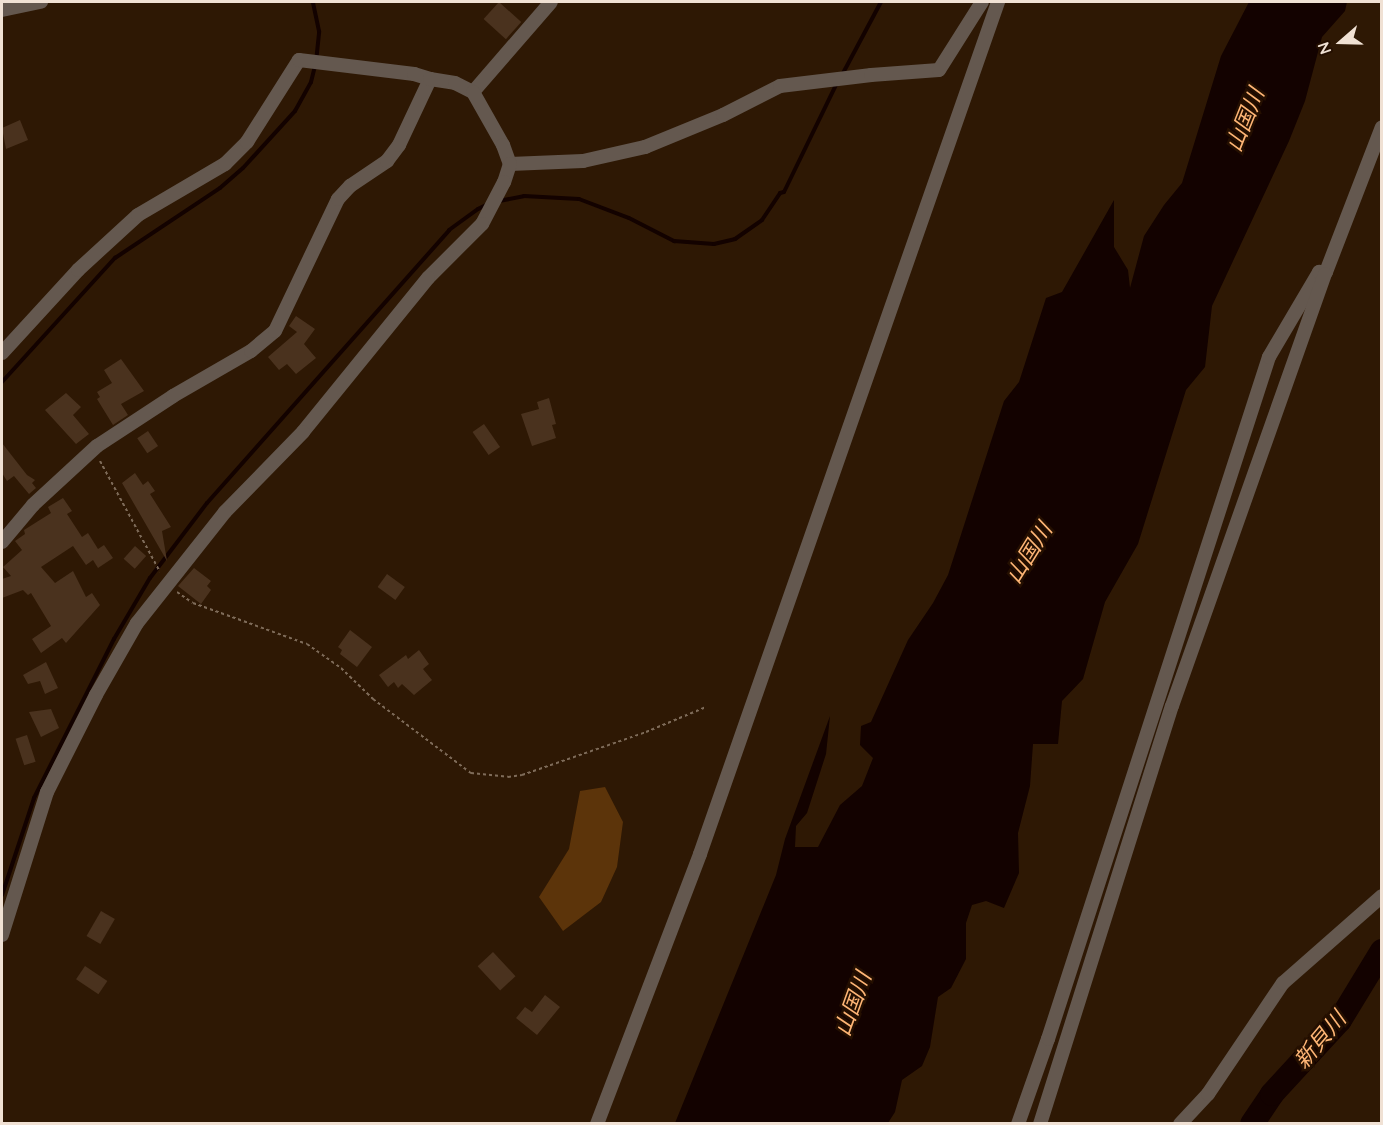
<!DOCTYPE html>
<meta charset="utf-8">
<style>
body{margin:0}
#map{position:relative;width:1383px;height:1125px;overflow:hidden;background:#2e1804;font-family:Quicksand,"Noto Sans JP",sans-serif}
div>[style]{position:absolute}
.green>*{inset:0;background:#5c340a}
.water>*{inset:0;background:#130200}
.stream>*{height:4px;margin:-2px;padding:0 2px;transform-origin:2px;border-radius:2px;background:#130200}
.river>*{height:24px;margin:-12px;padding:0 12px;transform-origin:12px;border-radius:12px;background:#130200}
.building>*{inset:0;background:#4a321e;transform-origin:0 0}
.path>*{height:2px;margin-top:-1px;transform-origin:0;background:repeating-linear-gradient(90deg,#7e6b59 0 3px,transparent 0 6px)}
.street>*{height:14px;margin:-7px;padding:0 7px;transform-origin:7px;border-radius:7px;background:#64584f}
span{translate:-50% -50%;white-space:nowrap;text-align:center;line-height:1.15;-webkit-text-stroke:5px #240f00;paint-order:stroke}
.water-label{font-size:22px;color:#feb575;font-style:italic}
.frame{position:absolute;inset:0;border:3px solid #f0e1d4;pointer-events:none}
.north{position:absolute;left:1311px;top:12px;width:60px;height:60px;-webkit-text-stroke:4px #240f00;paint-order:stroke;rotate:250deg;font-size:16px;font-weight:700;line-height:24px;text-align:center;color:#f0e1d4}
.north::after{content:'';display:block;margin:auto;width:21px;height:27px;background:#f0e1d4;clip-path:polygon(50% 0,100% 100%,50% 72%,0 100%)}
</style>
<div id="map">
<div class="green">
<div style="clip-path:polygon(605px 787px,623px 822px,617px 867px,601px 902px,563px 931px,539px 897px,569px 849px,580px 791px)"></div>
</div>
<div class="water">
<div style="clip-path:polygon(1249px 2px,1347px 2px,1345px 11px,1322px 37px,1305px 101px,1289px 141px,1212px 306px,1205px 367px,1186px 390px,1138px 544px,1105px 602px,1083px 679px,1062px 701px,1058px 744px,1033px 744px,1030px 786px,1018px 833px,1019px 873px,1004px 908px,986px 901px,972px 905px,966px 923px,966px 959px,951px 988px,938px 997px,930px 1047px,922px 1066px,902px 1080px,895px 1112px,888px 1123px,675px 1123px,776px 875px,785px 839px,830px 716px,826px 754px,807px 813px,796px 826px,795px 847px,818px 847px,840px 805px,862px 786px,873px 758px,860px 745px,861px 726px,871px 722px,908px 640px,933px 603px,948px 575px,1004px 401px,1019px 382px,1046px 298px,1062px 292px,1114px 200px,1114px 247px,1128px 270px,1130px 288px,1144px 236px,1164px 205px,1182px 183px,1221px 56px)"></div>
</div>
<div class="stream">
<div style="left:842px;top:75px;width:83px;rotate:-61.9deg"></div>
<div style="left:499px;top:201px;width:25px;rotate:-11deg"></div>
<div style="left:524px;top:196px;width:55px;rotate:3.1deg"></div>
<div style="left:579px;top:199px;width:53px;rotate:20.8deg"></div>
<div style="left:629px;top:218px;width:51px;rotate:27.1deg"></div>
<div style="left:674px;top:241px;width:40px;rotate:4.3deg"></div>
<div style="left:714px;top:244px;width:22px;rotate:-13deg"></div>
<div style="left:735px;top:239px;width:33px;rotate:-35deg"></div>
<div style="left:762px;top:220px;width:32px;rotate:-56deg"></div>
<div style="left:780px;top:193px;width:4px;rotate:-14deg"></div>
<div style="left:784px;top:192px;width:123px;rotate:-64.1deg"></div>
<div style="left:2px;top:382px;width:168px;rotate:-47.7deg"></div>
<div style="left:115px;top:258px;width:126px;rotate:-33.7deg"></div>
<div style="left:220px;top:188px;width:30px;rotate:-41deg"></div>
<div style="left:243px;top:168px;width:77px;rotate:-47.6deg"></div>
<div style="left:295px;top:111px;width:33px;rotate:-61deg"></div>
<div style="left:311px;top:82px;width:21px;rotate:-76deg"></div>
<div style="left:316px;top:62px;width:31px;rotate:-84deg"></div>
<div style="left:319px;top:31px;width:30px;rotate:-102deg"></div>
<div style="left:2px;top:895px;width:102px;rotate:-71.7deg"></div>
<div style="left:34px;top:798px;width:178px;rotate:-63.3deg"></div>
<div style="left:114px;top:639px;width:71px;rotate:-59.5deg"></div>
<div style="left:150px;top:578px;width:94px;rotate:-52.8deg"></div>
<div style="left:207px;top:503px;width:365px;rotate:-48.4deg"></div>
<div style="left:449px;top:230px;width:36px;rotate:-36deg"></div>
<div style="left:478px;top:209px;width:9px;rotate:-27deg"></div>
</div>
<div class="river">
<div style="left:1252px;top:1124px;width:36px;rotate:-56deg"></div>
<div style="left:1272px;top:1094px;width:100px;rotate:-47.4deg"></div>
<div style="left:1340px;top:1020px;width:81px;rotate:-58.7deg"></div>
</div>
<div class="building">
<div style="left:499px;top:2px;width:30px;height:23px;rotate:42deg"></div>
<div style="clip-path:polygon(20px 120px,28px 140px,6px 149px,2px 128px)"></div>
<div style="clip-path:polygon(296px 316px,315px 329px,304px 344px,316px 358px,296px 374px,287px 364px,279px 370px,268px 357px,297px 332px,289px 326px)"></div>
<div style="clip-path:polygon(121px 359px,144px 391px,121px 404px,128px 415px,113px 425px,97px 399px,100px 397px,97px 392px,112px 383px,104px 370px)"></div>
<div style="clip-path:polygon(66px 393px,81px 407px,73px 415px,89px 434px,76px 444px,45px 410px)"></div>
<div style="clip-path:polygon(549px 398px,556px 424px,552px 425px,556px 438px,532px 446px,521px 414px,539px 409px,537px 402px)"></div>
<div style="left:484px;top:424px;width:28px;height:14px;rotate:55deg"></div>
<div style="left:148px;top:431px;width:18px;height:13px;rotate:56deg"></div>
<div style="clip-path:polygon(2px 443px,27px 475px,35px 480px,32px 483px,36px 488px,29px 494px,14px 476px,7px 481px,2px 473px)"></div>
<div style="clip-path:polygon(135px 473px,143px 485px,148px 481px,155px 491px,150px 494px,171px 527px,162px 531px,167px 561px,122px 483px)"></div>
<div style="clip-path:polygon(63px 498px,72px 511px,67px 514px,82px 537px,88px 533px,98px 549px,104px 545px,113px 558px,98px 568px,93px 560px,86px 565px,73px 546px,41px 567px,55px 583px,73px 571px,86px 597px,92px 593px,100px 605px,66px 643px,62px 638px,41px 653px,32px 639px,51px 626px,31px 593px,28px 595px,23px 590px,2px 598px,2px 579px,11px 576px,3px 567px,22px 550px,15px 541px,25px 534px,24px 530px,51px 513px,48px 507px)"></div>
<div style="left:135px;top:546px;width:15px;height:17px;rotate:42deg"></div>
<div style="clip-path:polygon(194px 568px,211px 581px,207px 586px,211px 590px,201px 604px,178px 586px)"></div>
<div style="left:387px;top:574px;width:22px;height:16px;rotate:36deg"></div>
<div style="clip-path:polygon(350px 630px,372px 647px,357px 667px,340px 654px,342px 650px,338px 647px)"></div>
<div style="clip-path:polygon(419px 650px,429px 664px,423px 669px,432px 680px,414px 695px,402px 684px,398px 688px,394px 682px,388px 687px,379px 675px,406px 655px,408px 659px)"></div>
<div style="clip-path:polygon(46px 662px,58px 688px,45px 694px,40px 681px,28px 684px,23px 675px)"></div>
<div style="clip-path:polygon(51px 709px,59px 728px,41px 737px,29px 712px)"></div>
<div style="left:27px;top:735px;width:28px;height:12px;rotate:72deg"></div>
<div style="left:101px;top:911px;width:16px;height:29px;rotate:30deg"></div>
<div style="left:493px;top:952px;width:33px;height:21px;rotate:47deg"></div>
<div style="left:85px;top:966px;width:27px;height:16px;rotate:34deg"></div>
<div style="clip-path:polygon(545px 995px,560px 1007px,537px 1035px,516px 1018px,525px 1007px,532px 1012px)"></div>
</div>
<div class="path">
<div style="left:100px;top:461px;width:126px;rotate:61.6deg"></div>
<div style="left:177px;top:592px;width:19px;rotate:35deg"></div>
<div style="left:193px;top:603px;width:121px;rotate:19.8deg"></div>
<div style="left:307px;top:644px;width:42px;rotate:35.2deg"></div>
<div style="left:341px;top:668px;width:45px;rotate:44.1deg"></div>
<div style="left:373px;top:699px;width:123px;rotate:37.1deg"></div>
<div style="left:471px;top:773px;width:37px;rotate:6deg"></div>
<div style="left:508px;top:777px;width:14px;rotate:-8deg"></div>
<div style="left:522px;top:775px;width:131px;rotate:-19.1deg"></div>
<div style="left:646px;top:732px;width:65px;rotate:-22.6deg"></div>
</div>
<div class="street">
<div style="left:2px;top:10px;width:40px;rotate:-12deg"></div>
<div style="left:473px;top:92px;width:119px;rotate:-49.1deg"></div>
<div style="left:510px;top:164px;width:73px;rotate:-2.4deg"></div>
<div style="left:583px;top:161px;width:64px;rotate:-12.7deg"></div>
<div style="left:645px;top:147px;width:84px;rotate:-22.3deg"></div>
<div style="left:723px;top:115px;width:64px;rotate:-27deg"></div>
<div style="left:780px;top:86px;width:92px;rotate:-6.9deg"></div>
<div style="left:871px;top:75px;width:68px;rotate:-4.2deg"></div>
<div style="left:939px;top:70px;width:80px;rotate:-57.7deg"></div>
<div style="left:2px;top:353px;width:113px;rotate:-47.5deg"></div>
<div style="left:78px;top:270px;width:81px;rotate:-42.5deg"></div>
<div style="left:138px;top:215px;width:101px;rotate:-30.4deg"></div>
<div style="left:225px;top:164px;width:31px;rotate:-45deg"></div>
<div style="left:247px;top:142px;width:97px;rotate:-57.6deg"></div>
<div style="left:299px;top:60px;width:116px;rotate:6.9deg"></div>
<div style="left:414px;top:74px;width:17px;rotate:17deg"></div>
<div style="left:2px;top:542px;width:48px;rotate:-50deg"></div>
<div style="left:33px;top:505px;width:87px;rotate:-42.7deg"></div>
<div style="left:97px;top:446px;width:91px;rotate:-33.3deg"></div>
<div style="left:173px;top:396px;width:90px;rotate:-30deg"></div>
<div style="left:251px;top:351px;width:31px;rotate:-40deg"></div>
<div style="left:275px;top:331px;width:146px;rotate:-64.5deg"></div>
<div style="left:338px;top:199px;width:18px;rotate:-47deg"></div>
<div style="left:350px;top:186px;width:45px;rotate:-34deg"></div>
<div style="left:387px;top:161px;width:20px;rotate:-53deg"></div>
<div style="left:399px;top:145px;width:73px;rotate:-64.8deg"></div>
<div style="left:430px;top:79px;width:25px;rotate:9deg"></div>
<div style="left:455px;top:83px;width:20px;rotate:27deg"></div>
<div style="left:473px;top:92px;width:61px;rotate:60.5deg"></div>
<div style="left:503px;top:145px;width:20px;rotate:70deg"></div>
<div style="left:510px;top:164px;width:19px;rotate:108deg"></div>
<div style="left:504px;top:182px;width:47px;rotate:117.6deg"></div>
<div style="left:482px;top:224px;width:76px;rotate:135deg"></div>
<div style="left:428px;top:278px;width:198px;rotate:129.1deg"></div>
<div style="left:303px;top:432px;width:112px;rotate:134.3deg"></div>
<div style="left:225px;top:512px;width:142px;rotate:128.4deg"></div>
<div style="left:137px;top:623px;width:83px;rotate:119.7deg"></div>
<div style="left:96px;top:695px;width:109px;rotate:116.8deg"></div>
<div style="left:47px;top:792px;width:150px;rotate:107.5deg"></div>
<div style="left:597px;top:1124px;width:289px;rotate:-69.1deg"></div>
<div style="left:700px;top:854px;width:903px;rotate:-70.72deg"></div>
<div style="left:1018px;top:1124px;width:90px;rotate:-70.6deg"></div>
<div style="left:1048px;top:1039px;width:717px;rotate:-72.05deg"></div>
<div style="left:1269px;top:357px;width:99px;rotate:-59.5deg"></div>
<div style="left:1319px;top:272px;width:7px"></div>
<div style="left:1326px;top:272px;width:155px;rotate:-68.9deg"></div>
<div style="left:1040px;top:1124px;width:438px;rotate:-72.5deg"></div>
<div style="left:1172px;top:706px;width:458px;rotate:-70.5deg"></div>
<div style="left:1180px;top:1124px;width:41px;rotate:-47deg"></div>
<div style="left:1208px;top:1094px;width:134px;rotate:-56deg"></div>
<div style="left:1283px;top:983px;width:132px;rotate:-41.3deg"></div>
</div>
<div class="water-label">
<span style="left:1245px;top:120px;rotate:-68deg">山国川</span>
<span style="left:1029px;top:553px;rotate:-58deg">山国川</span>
<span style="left:853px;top:1004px;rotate:-70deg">山国川</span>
<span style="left:1320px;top:1040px;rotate:-50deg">新貝川</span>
</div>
<div class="frame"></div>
<div class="north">N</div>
</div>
